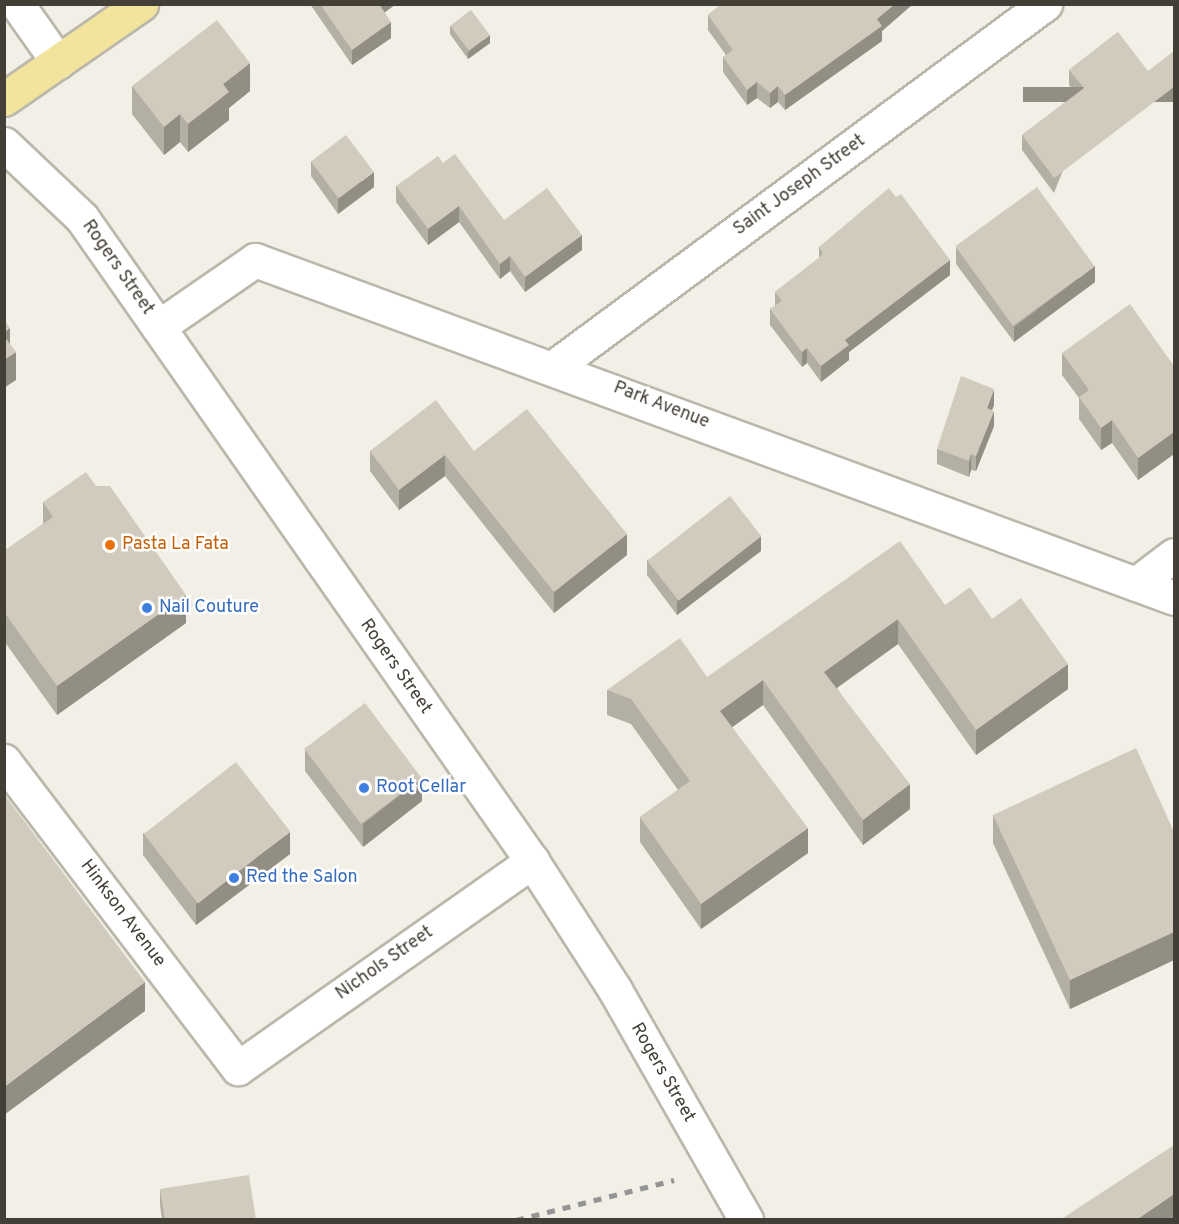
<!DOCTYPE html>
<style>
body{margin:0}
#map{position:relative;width:1179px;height:1224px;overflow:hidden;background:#f1efe6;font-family:Overpass,sans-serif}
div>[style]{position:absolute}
.roads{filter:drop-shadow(2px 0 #bbb7aa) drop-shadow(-2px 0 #bbb7aa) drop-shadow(0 2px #bbb7aa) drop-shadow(0 -2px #bbb7aa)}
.minor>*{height:33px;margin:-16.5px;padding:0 16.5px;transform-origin:16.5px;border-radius:16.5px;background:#fff}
.major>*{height:33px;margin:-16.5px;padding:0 16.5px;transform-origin:16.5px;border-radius:16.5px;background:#f2e49d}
.rail>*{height:4.5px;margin-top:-2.25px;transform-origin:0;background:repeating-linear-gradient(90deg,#949494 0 8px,transparent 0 16px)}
.wall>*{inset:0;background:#b4afa3}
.shaded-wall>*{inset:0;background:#928e84;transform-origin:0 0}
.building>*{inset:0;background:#d1cbbd;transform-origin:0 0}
.dots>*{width:16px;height:16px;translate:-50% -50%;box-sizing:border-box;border:3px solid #fff;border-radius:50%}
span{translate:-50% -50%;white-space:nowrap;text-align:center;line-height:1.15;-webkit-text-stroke:5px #fff;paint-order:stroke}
.street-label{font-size:18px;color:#433f36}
.food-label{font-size:18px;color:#c56008}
.left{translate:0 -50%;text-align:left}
.shop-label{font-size:18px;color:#366cbe}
.frame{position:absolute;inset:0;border:6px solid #433f36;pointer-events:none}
</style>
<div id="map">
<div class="roads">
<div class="minor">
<div style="left:17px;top:4px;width:71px;rotate:54.7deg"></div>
<div style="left:4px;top:144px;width:108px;rotate:43.5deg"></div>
<div style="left:82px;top:218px;width:785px;rotate:55.01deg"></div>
<div style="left:532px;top:861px;width:153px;rotate:57.2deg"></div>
<div style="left:615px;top:990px;width:265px;rotate:60.3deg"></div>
<div style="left:158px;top:327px;width:118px;rotate:-34.6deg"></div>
<div style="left:255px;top:260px;width:979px;rotate:20.19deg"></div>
<div style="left:554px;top:367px;width:611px;rotate:-36.48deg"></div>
<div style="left:1136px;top:584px;width:48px;rotate:-37.3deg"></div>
<div style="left:4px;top:761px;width:386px;rotate:52.7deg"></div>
<div style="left:238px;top:1068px;width:360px;rotate:-35.1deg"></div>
</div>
<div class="major">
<div style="left:4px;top:99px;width:167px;rotate:-34.7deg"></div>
</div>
</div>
<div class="rail">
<div style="left:516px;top:1220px;width:163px;rotate:-14.2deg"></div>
</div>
<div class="wall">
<div style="clip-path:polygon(310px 4px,396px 4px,384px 13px,391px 38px,352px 65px)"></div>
<div style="clip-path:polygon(722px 4px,913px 4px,882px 31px,882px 41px,785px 110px,778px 102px,770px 108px,757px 98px,747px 105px,723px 72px,723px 57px,726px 55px,708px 30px,708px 15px)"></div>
<div style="clip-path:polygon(450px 26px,490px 43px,468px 59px,450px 34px)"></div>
<div style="clip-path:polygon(1118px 32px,1054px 193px,1022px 150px,1022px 135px,1076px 94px,1069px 85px,1069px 70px)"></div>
<div style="clip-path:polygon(132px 86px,250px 91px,229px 108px,229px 120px,188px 152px,180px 142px,164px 155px,132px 114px)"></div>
<div style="clip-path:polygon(311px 161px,374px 187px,338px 214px,311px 176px)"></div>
<div style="clip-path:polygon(443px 163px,504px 220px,582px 250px,525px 292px,510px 271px,500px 279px,459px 222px,428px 245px,396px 202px,396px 186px)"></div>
<div style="clip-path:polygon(896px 197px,950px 275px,849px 352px,849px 360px,821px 382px,807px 363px,802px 367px,770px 325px,770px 309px,775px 306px,775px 292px,819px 258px,819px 247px)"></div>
<div style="clip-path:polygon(956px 248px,1095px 282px,1014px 342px,956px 264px)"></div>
<div style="clip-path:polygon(1062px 353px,1174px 366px,1174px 454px,1138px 480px,1112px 443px,1101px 450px,1079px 419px,1079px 398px,1062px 375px)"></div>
<div style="clip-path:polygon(994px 405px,992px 410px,994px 426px,976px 471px,971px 470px,969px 477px,937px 464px,937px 449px)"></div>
<div style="clip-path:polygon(370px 451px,474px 451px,627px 555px,554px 613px,445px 476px,399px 510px,370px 471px)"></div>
<div style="clip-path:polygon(43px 502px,186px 623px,57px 715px,4px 641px,4px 551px,43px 524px)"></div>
<div style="clip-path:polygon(761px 551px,677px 615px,647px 575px,647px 560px)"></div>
<div style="clip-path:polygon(945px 605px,992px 619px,1068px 689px,976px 755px,898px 644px,837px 688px,910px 809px,863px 845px,763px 705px,732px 727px,808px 853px,701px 929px,640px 842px,640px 817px,678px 790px,631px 724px,607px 715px,607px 690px,707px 677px)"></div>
<div style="clip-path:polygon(305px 749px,422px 801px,363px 847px,305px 771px)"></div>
<div style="clip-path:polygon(993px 815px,1174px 832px,1174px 960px,1070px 1009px,993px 843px)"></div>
<div style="clip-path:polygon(143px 833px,290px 854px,196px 925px,143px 855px)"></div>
<div style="clip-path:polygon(160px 1189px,256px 1220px,162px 1220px,160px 1205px)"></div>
</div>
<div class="shaded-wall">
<div style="clip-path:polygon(377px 4px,396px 4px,377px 18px)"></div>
<div style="clip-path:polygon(895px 4px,913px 4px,882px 31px,882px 41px,785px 110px,785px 95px)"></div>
<div style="clip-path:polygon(391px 22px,391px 38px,352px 65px,352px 50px)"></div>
<div style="clip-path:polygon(490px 35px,490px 43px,468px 59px,468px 52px)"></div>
<div style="clip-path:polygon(250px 63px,250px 91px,229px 108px,229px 120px,188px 152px,188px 124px,223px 84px)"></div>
<div style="clip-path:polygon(757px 82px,757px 98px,747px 105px,747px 90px)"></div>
<div style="clip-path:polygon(778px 86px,778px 102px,770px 108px,770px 93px)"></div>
<div style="left:1174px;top:87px;width:15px;height:151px;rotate:90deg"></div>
<div style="clip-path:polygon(180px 114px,180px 142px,164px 155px,164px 127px)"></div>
<div style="clip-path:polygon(374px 172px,374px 187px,338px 214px,338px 199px)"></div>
<div style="clip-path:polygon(459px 206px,459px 222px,428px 245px,428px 229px)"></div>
<div style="clip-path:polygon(582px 235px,582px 250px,525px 292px,525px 277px)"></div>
<div style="clip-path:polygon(510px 256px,510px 271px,500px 279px,500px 264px)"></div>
<div style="clip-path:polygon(950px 260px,950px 275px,849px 352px,849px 360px,821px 382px,821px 366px,845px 340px)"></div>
<div style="clip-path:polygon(1095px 266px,1095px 282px,1014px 342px,1014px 327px)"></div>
<div style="clip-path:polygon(10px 328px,10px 356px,16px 352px,16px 380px,4px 388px,4px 332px)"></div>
<div style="clip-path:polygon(807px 348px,807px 363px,802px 367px,802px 352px)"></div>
<div style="clip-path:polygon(994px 389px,994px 405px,987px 423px,987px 408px)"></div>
<div style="clip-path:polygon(994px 411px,994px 426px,976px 471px,976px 456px)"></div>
<div style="clip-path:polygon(1112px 420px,1112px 443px,1101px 450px,1101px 428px)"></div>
<div style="clip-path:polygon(1174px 432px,1174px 454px,1138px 480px,1138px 458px)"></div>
<div style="clip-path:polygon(971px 454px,971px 470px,969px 477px,969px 461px)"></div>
<div style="clip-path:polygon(445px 455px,445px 476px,399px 510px,399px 490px)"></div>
<div style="clip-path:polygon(627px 534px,627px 555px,554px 613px,554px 592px)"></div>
<div style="clip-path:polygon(761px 536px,761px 551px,677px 615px,677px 600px)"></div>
<div style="clip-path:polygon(186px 595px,186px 623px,57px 715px,57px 686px)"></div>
<div style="clip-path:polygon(898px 619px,898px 644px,824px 697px,824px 672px)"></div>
<div style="clip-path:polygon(1068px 664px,1068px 689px,976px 755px,976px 730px)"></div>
<div style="clip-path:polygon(763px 680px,763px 705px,720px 736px,720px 711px)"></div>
<div style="clip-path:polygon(422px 778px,422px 801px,363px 847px,363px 824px)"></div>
<div style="clip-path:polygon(910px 784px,910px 809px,863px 845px,863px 820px)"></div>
<div style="clip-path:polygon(808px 828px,808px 853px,701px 929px,701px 904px)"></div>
<div style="clip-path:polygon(290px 832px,290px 854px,196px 925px,196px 903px)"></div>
<div style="clip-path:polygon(1174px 932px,1174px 960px,1070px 1009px,1070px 980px)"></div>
<div style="clip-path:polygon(145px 982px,145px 1011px,4px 1115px,4px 1087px)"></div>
<div style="clip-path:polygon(1174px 1194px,1174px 1217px,1170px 1220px,1136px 1220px)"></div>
</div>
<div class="building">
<div style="clip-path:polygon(320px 4px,379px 4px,391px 22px,352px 50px)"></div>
<div style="clip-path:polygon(722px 4px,895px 4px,877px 19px,882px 26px,785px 95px,778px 86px,770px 93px,757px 82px,747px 90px,723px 57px,733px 50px,708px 15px)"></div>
<div style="left:471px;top:10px;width:31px;height:26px;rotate:53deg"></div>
<div style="clip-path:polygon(217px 20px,250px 63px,223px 84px,229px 92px,188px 124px,180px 114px,164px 127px,132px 86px)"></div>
<div style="clip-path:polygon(1118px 32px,1148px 71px,1174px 51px,1174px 87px,1054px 178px,1022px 135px,1084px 88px,1069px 70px)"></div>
<div style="left:346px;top:135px;width:46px;height:44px;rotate:53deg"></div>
<div style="clip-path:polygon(455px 154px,504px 220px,547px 188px,582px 235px,525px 277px,510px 256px,500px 264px,459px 206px,428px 229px,396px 186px,438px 156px,443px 163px)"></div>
<div style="left:1037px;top:187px;width:98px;height:101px;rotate:54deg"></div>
<div style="clip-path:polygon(889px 188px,896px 197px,901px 194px,950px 260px,845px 340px,849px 345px,821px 366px,807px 348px,802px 352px,770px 309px,782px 301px,775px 292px,818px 259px,823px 253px,819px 247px)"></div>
<div style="clip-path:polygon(1130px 304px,1174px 366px,1174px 432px,1138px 458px,1112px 420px,1101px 428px,1079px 397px,1089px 390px,1062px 353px)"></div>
<div style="clip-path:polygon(4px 320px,10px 328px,4px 332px)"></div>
<div style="clip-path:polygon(4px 336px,16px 352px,4px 360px)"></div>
<div style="clip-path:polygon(961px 376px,994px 389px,987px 408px,994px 411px,976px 456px,971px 454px,969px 461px,937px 449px)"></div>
<div style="clip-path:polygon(436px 400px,474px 451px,527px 409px,627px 534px,554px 592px,445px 455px,399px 490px,370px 451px)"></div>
<div style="clip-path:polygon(86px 472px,96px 486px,110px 486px,186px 595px,57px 686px,4px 612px,4px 551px,53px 517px,43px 502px)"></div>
<div style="left:730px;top:496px;width:51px;height:105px;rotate:52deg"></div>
<div style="clip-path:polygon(900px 541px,945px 605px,970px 587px,992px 619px,1021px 598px,1068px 664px,976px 730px,898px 619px,824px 672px,910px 784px,863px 820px,763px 680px,720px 711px,808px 828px,701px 904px,640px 817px,690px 781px,631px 699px,607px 690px,680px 638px,707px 677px)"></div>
<div style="left:365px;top:703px;width:94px;height:76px;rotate:53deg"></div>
<div style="clip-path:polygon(1136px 748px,1174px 832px,1174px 932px,1070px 980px,993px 815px)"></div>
<div style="left:236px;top:762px;width:88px;height:117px;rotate:52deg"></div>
<div style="clip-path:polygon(4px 794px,145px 982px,4px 1087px)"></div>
<div style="clip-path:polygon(1174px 1145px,1174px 1194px,1136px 1220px,1060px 1220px)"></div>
<div style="clip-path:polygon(249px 1175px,256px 1220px,165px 1220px,160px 1189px)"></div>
</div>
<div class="dots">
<div style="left:110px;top:545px;background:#e8710a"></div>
<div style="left:147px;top:608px;background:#3f7fe0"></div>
<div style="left:364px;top:788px;background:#3f7fe0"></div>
<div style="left:234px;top:878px;background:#3f7fe0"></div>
</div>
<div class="street-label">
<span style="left:800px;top:186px;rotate:-36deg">Saint Joseph Street</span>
<span style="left:117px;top:268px;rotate:55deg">Rogers Street</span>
<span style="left:661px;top:406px;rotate:21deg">Park Avenue</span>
<span style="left:395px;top:667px;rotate:55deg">Rogers Street</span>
<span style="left:122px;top:914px;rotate:53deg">Hinkson Avenue</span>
<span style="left:385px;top:964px;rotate:-35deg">Nichols Street</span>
<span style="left:662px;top:1073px;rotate:60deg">Rogers Street</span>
</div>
<div class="food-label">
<span class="left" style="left:122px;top:545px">Pasta La Fata</span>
</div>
<div class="shop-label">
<span class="left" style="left:159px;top:608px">Nail Couture</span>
<span class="left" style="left:376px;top:788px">Root Cellar</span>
<span class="left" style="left:246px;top:878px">Red the Salon</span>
</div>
<div class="frame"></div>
</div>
